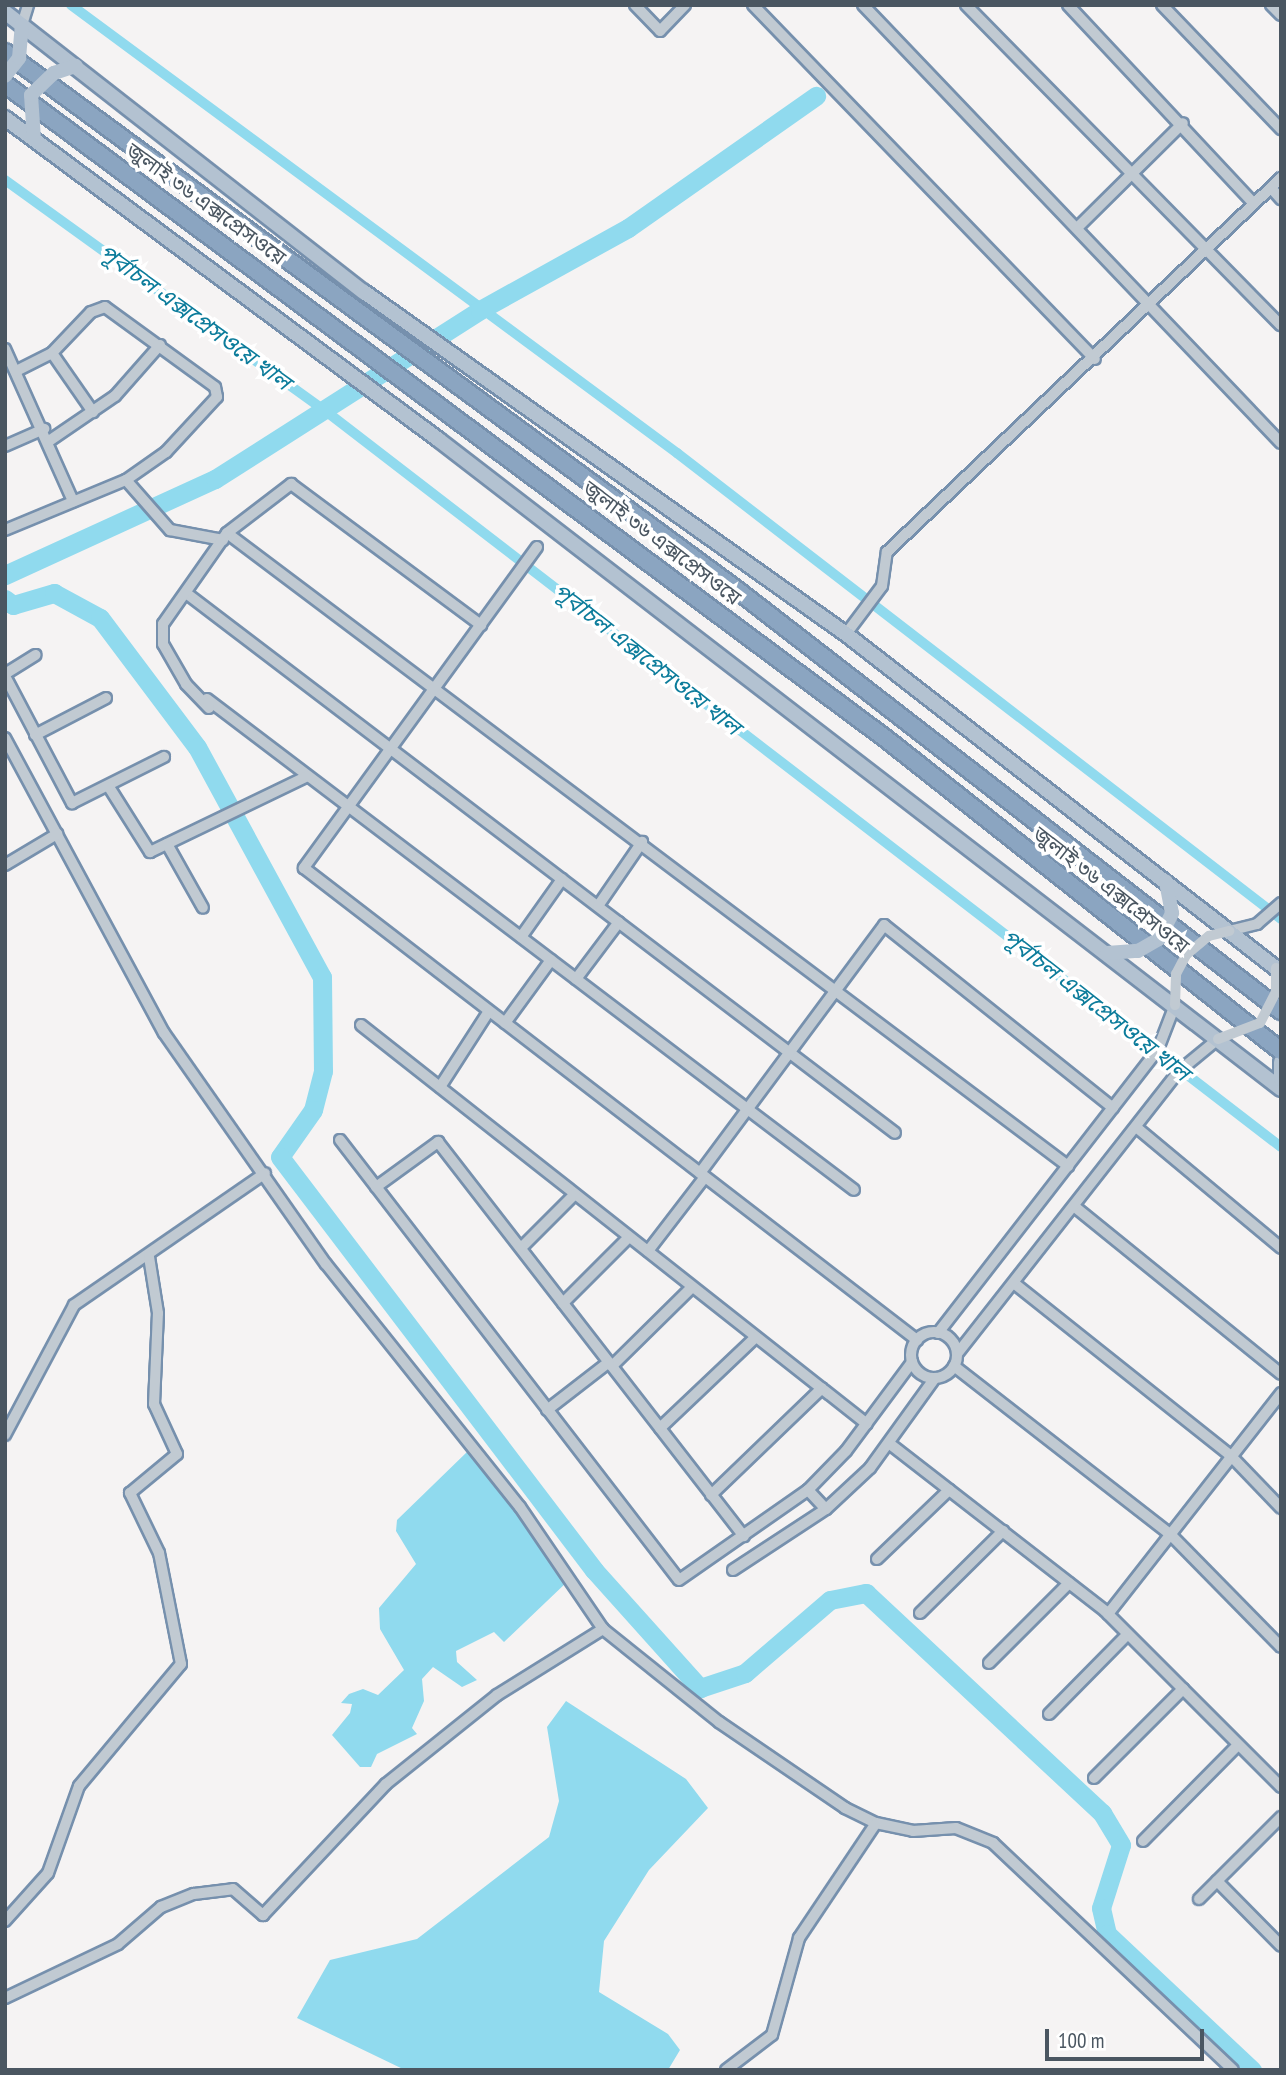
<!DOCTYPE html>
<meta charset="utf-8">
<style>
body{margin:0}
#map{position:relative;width:1286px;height:2075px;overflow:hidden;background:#f5f3f3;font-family:"PT Sans Narrow","Noto Sans Bengali",sans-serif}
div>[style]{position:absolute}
.water>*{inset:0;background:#90daee}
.canal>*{height:10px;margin:-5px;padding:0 5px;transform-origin:5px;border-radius:5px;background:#90daee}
.river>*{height:19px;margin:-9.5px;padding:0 9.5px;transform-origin:9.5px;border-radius:9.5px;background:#90daee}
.roads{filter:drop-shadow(2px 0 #7690ad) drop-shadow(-2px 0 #7690ad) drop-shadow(0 2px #7690ad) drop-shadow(0 -2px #7690ad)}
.minor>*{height:10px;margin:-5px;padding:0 5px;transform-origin:5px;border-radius:5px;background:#c1cad2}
.minor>.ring{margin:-5px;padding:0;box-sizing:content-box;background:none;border:10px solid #c1cad2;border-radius:50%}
.major>*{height:14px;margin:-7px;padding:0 7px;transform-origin:7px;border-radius:7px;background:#b3c2d1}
.highway>*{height:16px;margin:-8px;padding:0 8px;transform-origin:8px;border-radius:8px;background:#8ba5c1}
.minor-bridge>*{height:10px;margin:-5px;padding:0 5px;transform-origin:5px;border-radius:5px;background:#c1cad2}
.major-bridge>*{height:14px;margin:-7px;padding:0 7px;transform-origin:7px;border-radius:7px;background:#b3c2d1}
span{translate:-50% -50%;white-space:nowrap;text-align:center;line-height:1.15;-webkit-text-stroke:7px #fff;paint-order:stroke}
.street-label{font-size:21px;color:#4a5661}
.water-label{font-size:23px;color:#0c7c9b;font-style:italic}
.frame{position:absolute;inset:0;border:7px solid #4a5661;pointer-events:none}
.scale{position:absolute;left:1045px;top:2029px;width:159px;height:32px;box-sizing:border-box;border:4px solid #4a5661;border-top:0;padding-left:9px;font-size:21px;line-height:24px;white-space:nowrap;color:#4a5661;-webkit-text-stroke:5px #fff;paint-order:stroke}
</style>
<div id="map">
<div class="water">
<div style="clip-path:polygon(468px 1451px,568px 1581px,504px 1642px,494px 1632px,456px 1651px,457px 1662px,477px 1680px,462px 1687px,433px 1667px,422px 1679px,424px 1701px,412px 1728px,417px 1734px,377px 1754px,371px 1767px,360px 1767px,332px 1735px,350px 1713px,352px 1704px,341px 1703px,349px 1694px,363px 1689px,378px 1695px,404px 1670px,380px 1629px,379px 1608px,416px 1564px,396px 1531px,397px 1520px)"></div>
<div style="clip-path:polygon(566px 1701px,686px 1779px,708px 1808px,649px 1870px,604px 1941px,599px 1992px,668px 2034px,680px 2050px,668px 2070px,405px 2070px,297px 2018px,330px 1960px,417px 1939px,549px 1837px,559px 1801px,547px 1727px)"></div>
</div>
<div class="canal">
<div style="left:71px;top:5px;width:754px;rotate:36.47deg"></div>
<div style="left:677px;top:453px;width:763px;rotate:37.65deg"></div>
<div style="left:5px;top:180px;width:392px;rotate:35.8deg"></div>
<div style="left:323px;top:409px;width:1209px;rotate:37.61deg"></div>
</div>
<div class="river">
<div style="left:5px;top:575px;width:231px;rotate:-24.6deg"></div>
<div style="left:215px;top:479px;width:314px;rotate:-32.5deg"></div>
<div style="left:480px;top:310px;width:169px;rotate:-29deg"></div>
<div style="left:628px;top:228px;width:230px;rotate:-35.1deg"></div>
<div style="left:5px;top:599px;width:10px;rotate:37deg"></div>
<div style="left:13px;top:605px;width:43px;rotate:-16.3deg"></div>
<div style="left:54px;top:593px;width:52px;rotate:28.5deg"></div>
<div style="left:100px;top:618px;width:161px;rotate:53.1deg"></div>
<div style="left:197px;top:747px;width:262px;rotate:61.5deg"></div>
<div style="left:322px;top:977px;width:94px;rotate:89.4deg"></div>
<div style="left:323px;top:1071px;width:40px;rotate:104.4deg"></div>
<div style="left:313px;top:1110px;width:57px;rotate:125.1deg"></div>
<div style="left:280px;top:1157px;width:519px;rotate:52.75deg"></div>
<div style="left:594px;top:1570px;width:159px;rotate:48.1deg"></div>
<div style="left:700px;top:1688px;width:47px;rotate:-18.4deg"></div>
<div style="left:745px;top:1673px;width:112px;rotate:-40.7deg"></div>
<div style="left:830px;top:1600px;width:37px;rotate:-11deg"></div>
<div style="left:866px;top:1593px;width:323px;rotate:43deg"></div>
<div style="left:1102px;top:1813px;width:37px;rotate:59deg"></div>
<div style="left:1121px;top:1845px;width:66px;rotate:107.6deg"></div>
<div style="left:1101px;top:1908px;width:27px;rotate:77deg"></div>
<div style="left:1107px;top:1934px;width:199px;rotate:43.2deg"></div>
</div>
<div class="roads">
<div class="minor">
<div style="left:635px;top:5px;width:36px;rotate:46deg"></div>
<div style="left:660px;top:31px;width:36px;rotate:-46deg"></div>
<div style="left:753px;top:5px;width:492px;rotate:46deg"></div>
<div style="left:863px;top:5px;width:605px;rotate:46.34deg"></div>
<div style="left:966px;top:5px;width:449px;rotate:45.5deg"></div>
<div style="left:1068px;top:5px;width:272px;rotate:46.9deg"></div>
<div style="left:1162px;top:5px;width:172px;rotate:46.2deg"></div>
<div style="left:1271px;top:5px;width:14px;rotate:45deg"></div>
<div style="left:22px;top:25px;width:21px;rotate:-73deg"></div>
<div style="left:1271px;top:188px;width:15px;rotate:48deg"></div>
<div style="left:1079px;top:226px;width:146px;rotate:-44.7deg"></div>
<div style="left:5px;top:349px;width:167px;rotate:65.9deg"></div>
<div style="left:52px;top:353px;width:72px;rotate:55.2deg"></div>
<div style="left:49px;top:441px;width:80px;rotate:-34.3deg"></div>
<div style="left:115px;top:396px;width:68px;rotate:-48.6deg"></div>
<div style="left:5px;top:446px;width:43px;rotate:-23.6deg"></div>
<div style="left:126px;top:480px;width:67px;rotate:48.7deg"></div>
<div style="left:170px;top:530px;width:54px;rotate:10.7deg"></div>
<div style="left:5px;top:530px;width:131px;rotate:-22.5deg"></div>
<div style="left:126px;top:480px;width:49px;rotate:-35deg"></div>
<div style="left:166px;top:452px;width:75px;rotate:-47.2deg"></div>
<div style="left:217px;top:397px;width:10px;rotate:-101deg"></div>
<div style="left:215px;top:387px;width:136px;rotate:-144deg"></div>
<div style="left:105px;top:307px;width:15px;rotate:160deg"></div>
<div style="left:91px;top:312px;width:57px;rotate:133.6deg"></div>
<div style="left:52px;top:353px;width:40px;rotate:153.4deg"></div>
<div style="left:227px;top:533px;width:1053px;rotate:36.97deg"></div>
<div style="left:537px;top:547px;width:397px;rotate:126deg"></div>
<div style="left:304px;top:868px;width:774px;rotate:37.6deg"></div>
<div style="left:186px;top:593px;width:891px;rotate:37.29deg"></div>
<div style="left:846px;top:634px;width:60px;rotate:-53.1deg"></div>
<div style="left:882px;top:586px;width:34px;rotate:-82deg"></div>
<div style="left:887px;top:552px;width:543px;rotate:-43.51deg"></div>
<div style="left:5px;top:674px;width:36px;rotate:-32deg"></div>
<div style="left:5px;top:676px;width:144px;rotate:62.2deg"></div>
<div style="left:72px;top:803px;width:103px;rotate:-26.6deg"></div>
<div style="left:207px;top:699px;width:812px;rotate:37.19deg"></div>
<div style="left:209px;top:708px;width:33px;rotate:-134deg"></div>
<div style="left:186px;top:684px;width:46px;rotate:-119.9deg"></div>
<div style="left:163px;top:644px;width:20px;rotate:-90deg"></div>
<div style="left:163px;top:624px;width:111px;rotate:-54.9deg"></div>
<div style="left:227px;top:533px;width:81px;rotate:-37.4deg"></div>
<div style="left:291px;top:484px;width:237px;rotate:36.6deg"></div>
<div style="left:35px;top:735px;width:80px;rotate:-27.5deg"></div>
<div style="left:5px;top:738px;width:335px;rotate:61.7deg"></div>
<div style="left:164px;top:1033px;width:282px;rotate:55deg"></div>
<div style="left:326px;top:1264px;width:311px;rotate:51.4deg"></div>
<div style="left:520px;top:1507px;width:148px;rotate:55.8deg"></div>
<div style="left:603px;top:1629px;width:149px;rotate:38.7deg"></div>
<div style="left:719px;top:1722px;width:153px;rotate:34.3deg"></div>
<div style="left:845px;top:1808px;width:34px;rotate:26deg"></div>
<div style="left:876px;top:1823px;width:38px;rotate:12deg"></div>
<div style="left:913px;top:1831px;width:43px;rotate:-4deg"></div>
<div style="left:956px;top:1828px;width:40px;rotate:22deg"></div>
<div style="left:993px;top:1843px;width:330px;rotate:43.4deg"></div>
<div style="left:109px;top:787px;width:77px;rotate:57.8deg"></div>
<div style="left:150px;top:852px;width:175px;rotate:-25.7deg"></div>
<div style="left:167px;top:844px;width:73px;rotate:60.6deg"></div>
<div style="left:5px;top:865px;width:61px;rotate:-30.8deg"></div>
<div style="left:598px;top:906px;width:78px;rotate:-55.5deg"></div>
<div style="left:1229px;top:931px;width:29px;rotate:-14deg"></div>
<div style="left:1257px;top:924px;width:32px;rotate:-41deg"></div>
<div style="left:521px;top:937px;width:71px;rotate:-54.7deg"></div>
<div style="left:576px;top:979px;width:71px;rotate:-53deg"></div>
<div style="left:505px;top:1023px;width:78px;rotate:-53.9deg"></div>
<div style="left:361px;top:1025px;width:644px;rotate:38.26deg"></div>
<div style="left:440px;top:1087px;width:90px;rotate:-57.2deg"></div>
<div style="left:1136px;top:1127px;width:189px;rotate:39.8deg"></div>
<div style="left:340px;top:1140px;width:555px;rotate:52.39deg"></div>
<div style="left:679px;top:1580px;width:157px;rotate:-34.9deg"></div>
<div style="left:808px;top:1490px;width:54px;rotate:-45.7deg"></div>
<div style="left:846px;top:1451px;width:111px;rotate:-53.4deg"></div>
<div style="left:700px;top:1173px;width:309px;rotate:-53.4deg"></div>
<div style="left:884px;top:925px;width:293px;rotate:38.6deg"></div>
<div style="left:376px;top:1187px;width:77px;rotate:-36deg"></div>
<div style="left:438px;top:1142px;width:499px;rotate:52.2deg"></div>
<div style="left:1075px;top:1207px;width:265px;rotate:39deg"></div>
<div style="left:521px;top:1248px;width:76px;rotate:-45deg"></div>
<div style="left:648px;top:1251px;width:93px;rotate:-52.4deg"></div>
<div style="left:1015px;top:1284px;width:276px;rotate:38.5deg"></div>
<div style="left:1231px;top:1456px;width:72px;rotate:46.1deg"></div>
<div style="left:563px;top:1303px;width:93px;rotate:-45deg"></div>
<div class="ring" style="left:911px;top:1332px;width:36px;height:36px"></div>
<div style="left:938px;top:1333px;width:359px;rotate:-52.2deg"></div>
<div style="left:1158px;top:1049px;width:47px;rotate:-68.9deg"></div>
<div style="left:957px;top:1354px;width:358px;rotate:-51.9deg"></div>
<div style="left:1178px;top:1072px;width:52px;rotate:-39.5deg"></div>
<div style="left:612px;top:1366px;width:112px;rotate:-44.6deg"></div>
<div style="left:954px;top:1366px;width:274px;rotate:37.9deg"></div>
<div style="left:1170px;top:1534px;width:158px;rotate:45.5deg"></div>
<div style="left:547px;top:1410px;width:78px;rotate:-37.7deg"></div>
<div style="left:660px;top:1428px;width:132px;rotate:-43.5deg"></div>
<div style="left:5px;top:1435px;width:147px;rotate:-62deg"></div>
<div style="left:74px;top:1305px;width:232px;rotate:-34.6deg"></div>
<div style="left:890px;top:1444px;width:272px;rotate:37.8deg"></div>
<div style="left:1105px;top:1611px;width:249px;rotate:45deg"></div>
<div style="left:808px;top:1490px;width:26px;rotate:47deg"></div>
<div style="left:711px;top:1495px;width:154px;rotate:-43.9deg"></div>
<div style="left:877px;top:1559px;width:100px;rotate:-43.8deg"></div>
<div style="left:733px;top:1570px;width:111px;rotate:-33.3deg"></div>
<div style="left:826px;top:1509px;width:60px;rotate:-43deg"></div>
<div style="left:870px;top:1468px;width:111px;rotate:-54.2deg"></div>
<div style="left:920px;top:1613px;width:117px;rotate:-44.7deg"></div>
<div style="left:1108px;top:1614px;width:281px;rotate:-51.9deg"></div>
<div style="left:989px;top:1663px;width:113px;rotate:-45deg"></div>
<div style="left:1049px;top:1714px;width:112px;rotate:-45.4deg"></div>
<div style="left:1094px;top:1778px;width:126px;rotate:-45deg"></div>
<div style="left:1143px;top:1841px;width:135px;rotate:-45.3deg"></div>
<div style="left:1217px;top:1881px;width:91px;rotate:45.4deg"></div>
<div style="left:1199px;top:1899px;width:116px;rotate:-45deg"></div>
<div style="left:5px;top:1921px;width:64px;rotate:-48.1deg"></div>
<div style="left:48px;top:1873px;width:92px;rotate:-70.4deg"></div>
<div style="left:79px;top:1786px;width:159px;rotate:-50.1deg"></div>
<div style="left:181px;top:1664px;width:113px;rotate:-101.2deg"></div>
<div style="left:159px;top:1553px;width:67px;rotate:-115.8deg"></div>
<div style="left:130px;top:1493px;width:61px;rotate:-39.7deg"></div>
<div style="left:177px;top:1454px;width:55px;rotate:-114.7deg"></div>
<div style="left:154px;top:1404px;width:91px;rotate:-87.5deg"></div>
<div style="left:158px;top:1313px;width:57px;rotate:-99.1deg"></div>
<div style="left:5px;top:1998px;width:125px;rotate:-25.5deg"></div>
<div style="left:118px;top:1944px;width:57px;rotate:-40.7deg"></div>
<div style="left:161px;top:1907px;width:35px;rotate:-22deg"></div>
<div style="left:194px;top:1894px;width:39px;rotate:-7deg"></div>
<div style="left:233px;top:1889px;width:40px;rotate:41deg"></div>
<div style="left:263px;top:1915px;width:180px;rotate:-46.8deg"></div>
<div style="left:386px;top:1784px;width:142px;rotate:-38.7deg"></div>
<div style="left:497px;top:1695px;width:125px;rotate:-31.9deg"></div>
<div style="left:726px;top:2070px;width:58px;rotate:-37.3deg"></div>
<div style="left:772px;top:2035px;width:101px;rotate:-74.4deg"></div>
<div style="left:799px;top:1938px;width:138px;rotate:-56.2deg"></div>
</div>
<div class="major">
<div style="left:5px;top:12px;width:455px;rotate:38deg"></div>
<div style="left:364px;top:292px;width:591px;rotate:35.36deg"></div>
<div style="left:846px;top:634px;width:551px;rotate:37.85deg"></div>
<div style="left:5px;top:118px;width:540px;rotate:36.57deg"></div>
<div style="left:439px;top:440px;width:1063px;rotate:37.62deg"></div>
<div style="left:1281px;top:1062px;width:17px;rotate:90deg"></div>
</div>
<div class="highway">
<div style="left:5px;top:52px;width:908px;rotate:36.31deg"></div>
<div style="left:737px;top:590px;width:688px;rotate:37.74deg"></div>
<div style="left:5px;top:84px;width:1096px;rotate:36.62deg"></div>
<div style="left:885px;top:738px;width:505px;rotate:38.32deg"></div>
</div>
</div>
<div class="minor-bridge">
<div style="left:1175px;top:1005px;width:31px;rotate:-88deg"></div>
<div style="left:1176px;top:974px;width:21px;rotate:-62deg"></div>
<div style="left:1186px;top:955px;width:30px;rotate:-40deg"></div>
<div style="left:1209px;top:936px;width:21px;rotate:-14deg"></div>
<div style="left:1218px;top:1039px;width:45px;rotate:-20.9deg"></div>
<div style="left:1260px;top:1023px;width:36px;rotate:-63deg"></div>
<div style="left:1276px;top:991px;width:23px;rotate:-90deg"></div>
</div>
<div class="major-bridge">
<div style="left:5px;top:76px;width:23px;rotate:-52deg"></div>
<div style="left:19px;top:58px;width:33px;rotate:-85deg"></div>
<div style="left:34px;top:139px;width:44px;rotate:-93.9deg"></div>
<div style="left:31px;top:95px;width:32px;rotate:-44deg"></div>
<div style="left:54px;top:73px;width:23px;rotate:-18deg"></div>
<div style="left:1107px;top:953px;width:31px;rotate:-4deg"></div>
<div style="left:1138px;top:951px;width:24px;rotate:-30deg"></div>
<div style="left:1159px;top:939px;width:29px;rotate:-63deg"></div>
<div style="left:1172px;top:913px;width:32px;rotate:-101deg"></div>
</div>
<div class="street-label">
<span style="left:206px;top:204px;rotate:36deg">জুলাই ৩৬ এক্সপ্রেসওয়ে</span>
<span style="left:662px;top:543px;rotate:37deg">জুলাই ৩৬ এক্সপ্রেসওয়ে</span>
<span style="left:1111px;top:890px;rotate:38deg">জুলাই ৩৬ এক্সপ্রেসওয়ে</span>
</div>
<div class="water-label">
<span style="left:195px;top:317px;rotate:36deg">পূর্বাচল এক্সপ্রেসওয়ে খাল</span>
<span style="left:647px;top:659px;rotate:38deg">পূর্বাচল এক্সপ্রেসওয়ে খাল</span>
<span style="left:1096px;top:1005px;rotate:38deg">পূর্বাচল এক্সপ্রেসওয়ে খাল</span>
</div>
<div class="frame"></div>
<div class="scale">100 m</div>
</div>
